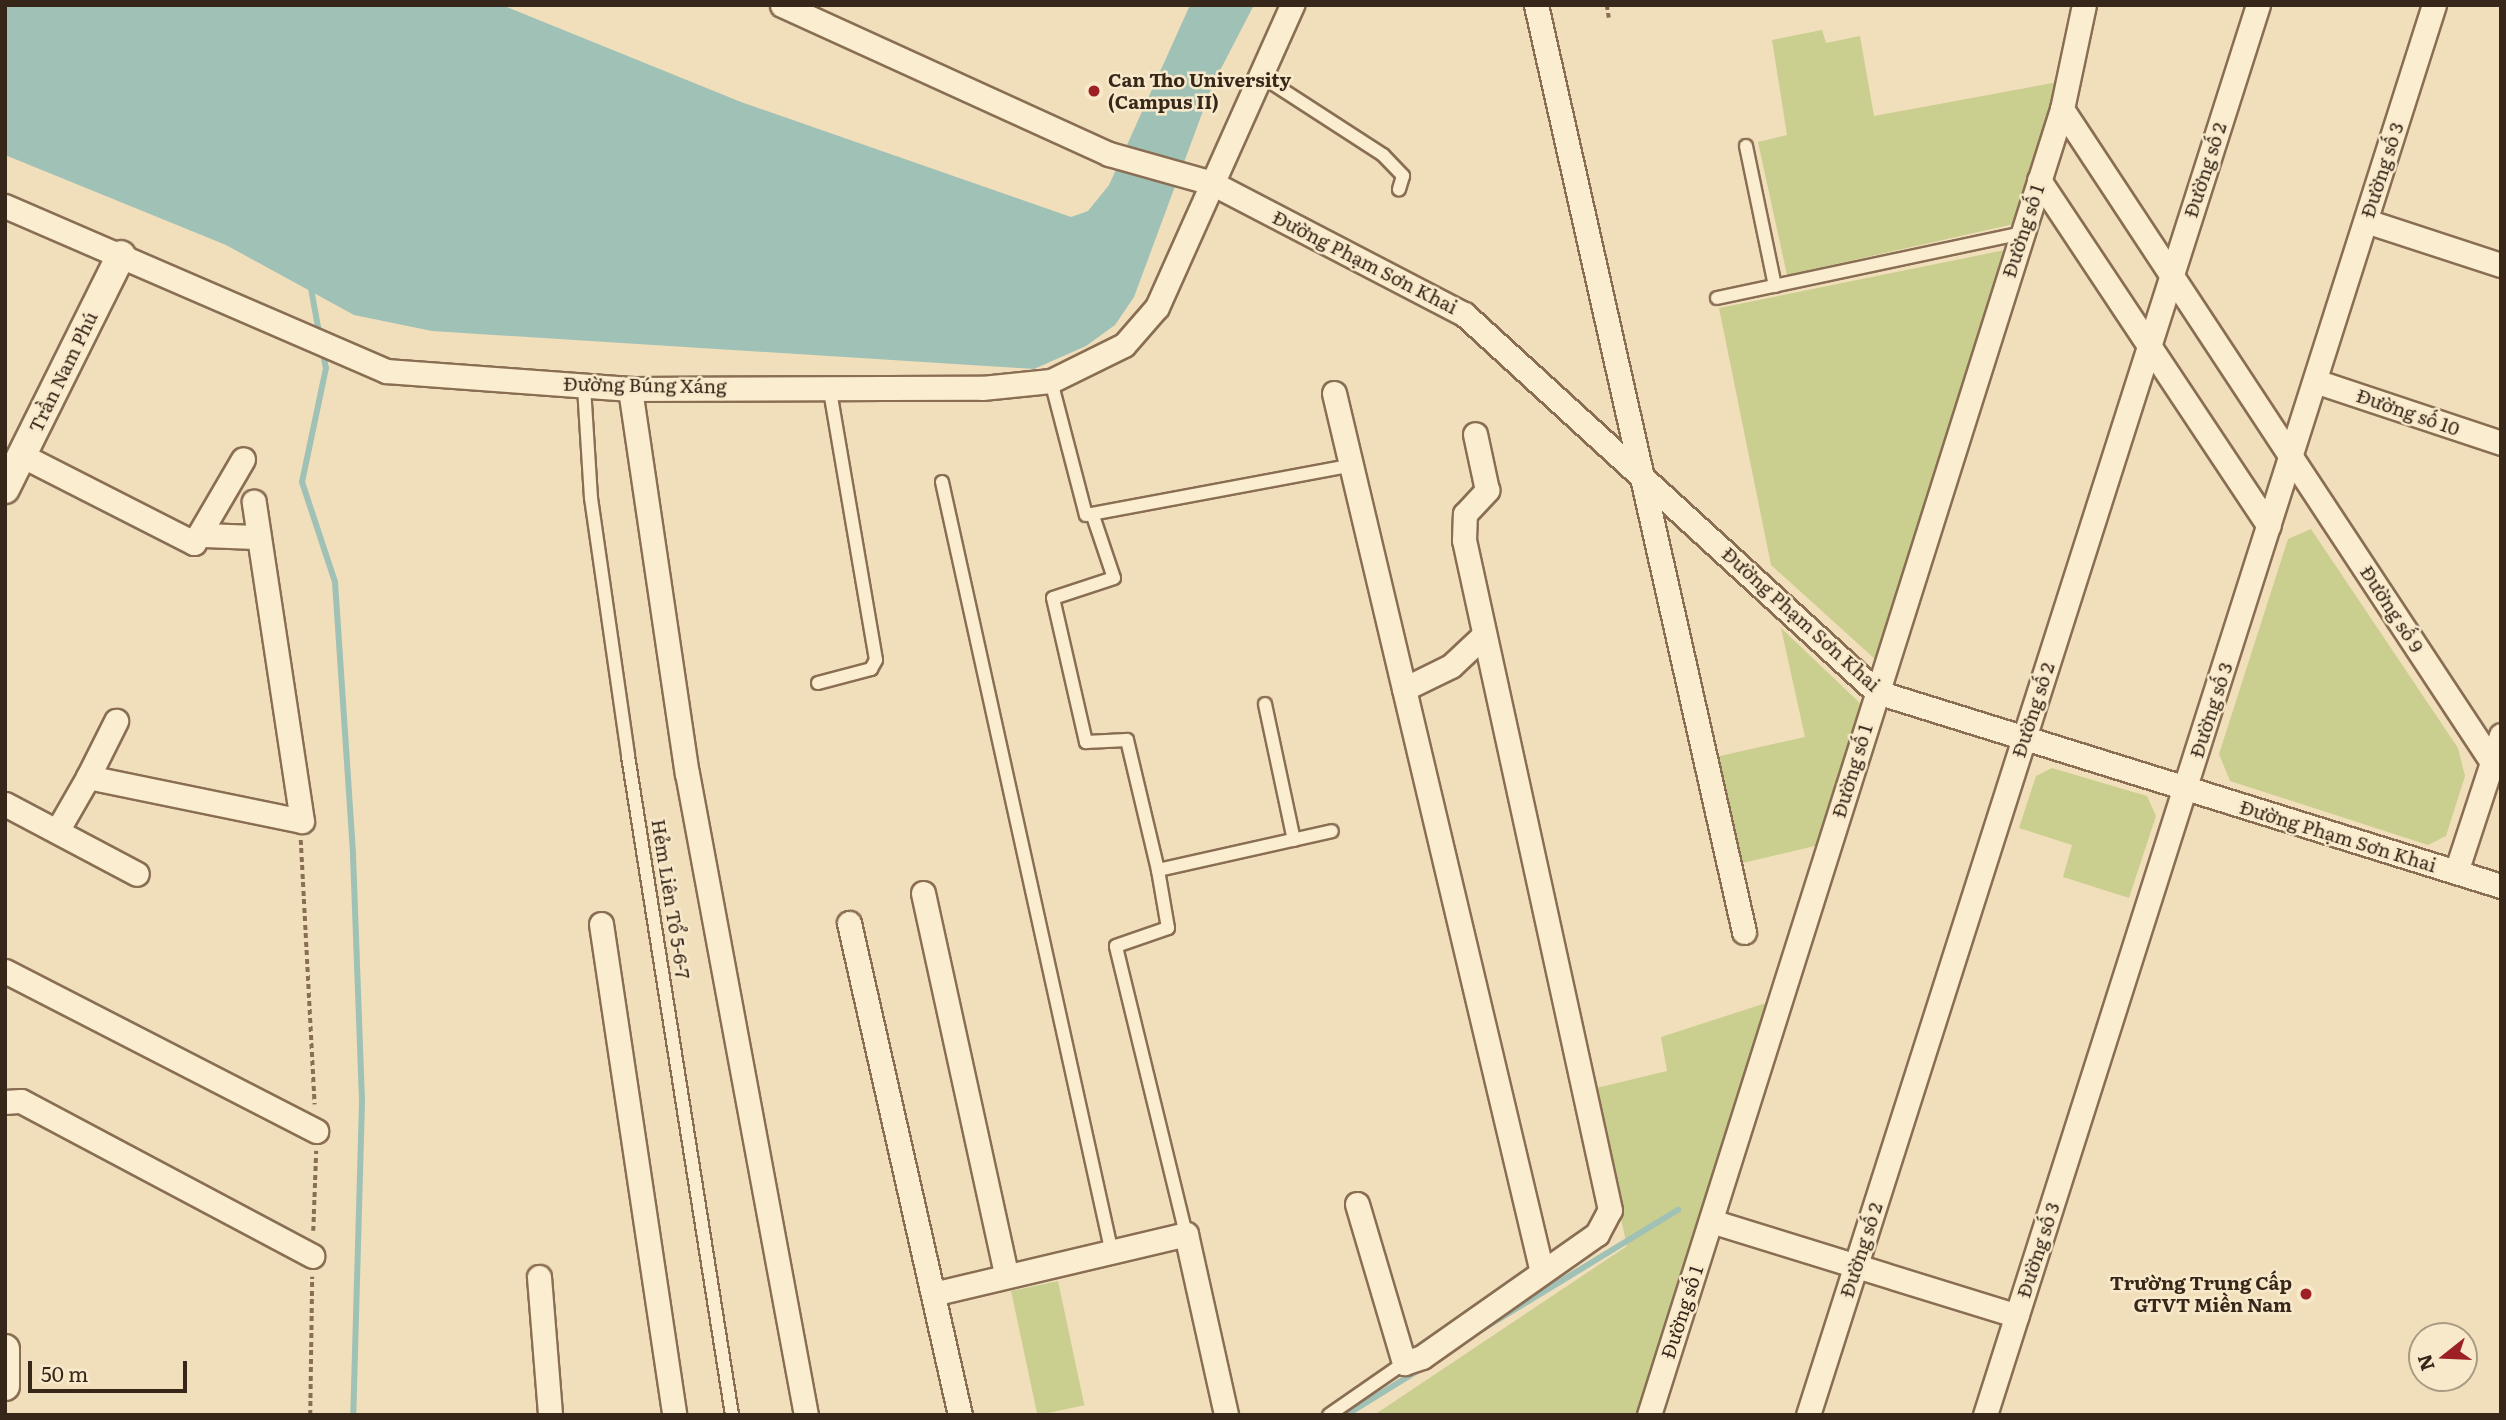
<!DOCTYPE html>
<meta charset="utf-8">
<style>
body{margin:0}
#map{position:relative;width:2506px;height:1420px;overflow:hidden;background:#f1dfbb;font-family:Literata,serif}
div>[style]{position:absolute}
.green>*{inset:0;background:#cacf8f;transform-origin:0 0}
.water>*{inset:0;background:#a0c1b6}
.stream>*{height:6px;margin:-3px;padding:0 3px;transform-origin:3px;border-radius:3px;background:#a0c1b6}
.path>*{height:3.5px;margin-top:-1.75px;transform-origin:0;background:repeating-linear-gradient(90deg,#896e54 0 5px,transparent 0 8.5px)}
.roads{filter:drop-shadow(2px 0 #896e54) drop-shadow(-2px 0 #896e54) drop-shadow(0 2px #896e54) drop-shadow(0 -2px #896e54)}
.service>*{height:12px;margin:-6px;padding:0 6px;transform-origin:6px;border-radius:6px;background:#fbedcf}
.minor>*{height:23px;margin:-11.5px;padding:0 11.5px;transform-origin:11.5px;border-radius:11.5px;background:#fbedcf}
.tertiary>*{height:28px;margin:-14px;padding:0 14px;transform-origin:14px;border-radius:14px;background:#fbedcf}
.dots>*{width:19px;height:19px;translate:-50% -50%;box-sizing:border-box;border:4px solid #f8e9cb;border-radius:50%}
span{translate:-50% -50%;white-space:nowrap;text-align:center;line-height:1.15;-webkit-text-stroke:5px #f8e9cb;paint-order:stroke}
.poi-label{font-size:19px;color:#37271a;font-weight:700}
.left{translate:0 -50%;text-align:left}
.right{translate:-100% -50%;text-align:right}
.street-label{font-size:19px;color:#37271a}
.frame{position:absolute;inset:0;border:7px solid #37271a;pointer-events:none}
.north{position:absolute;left:2408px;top:1322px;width:70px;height:70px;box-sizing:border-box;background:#f8e9cb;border:2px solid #ab9b84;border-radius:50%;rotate:252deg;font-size:19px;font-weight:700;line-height:28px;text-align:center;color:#37271a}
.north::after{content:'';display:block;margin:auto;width:24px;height:32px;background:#9d2025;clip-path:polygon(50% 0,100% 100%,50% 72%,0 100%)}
.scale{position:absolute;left:28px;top:1361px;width:159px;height:32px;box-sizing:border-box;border:4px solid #37271a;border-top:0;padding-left:9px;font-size:21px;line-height:24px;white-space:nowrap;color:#37271a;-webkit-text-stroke:5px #f8e9cb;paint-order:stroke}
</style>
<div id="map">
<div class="green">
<div style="clip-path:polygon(1822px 30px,1826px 43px,1860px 36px,1874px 116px,2058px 82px,2014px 224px,1787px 275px,1758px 142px,1787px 135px,1772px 40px)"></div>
<div style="clip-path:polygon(2005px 250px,1876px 660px,1771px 565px,1719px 308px)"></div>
<div style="clip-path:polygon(2311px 529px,2458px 748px,2465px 776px,2446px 836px,2428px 845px,2230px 781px,2219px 754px,2288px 539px)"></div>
<div style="clip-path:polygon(1781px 628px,1862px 705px,1819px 845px,1734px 865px,1711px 758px,1805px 737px)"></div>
<div style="clip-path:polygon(2052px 768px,2147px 796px,2156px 816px,2129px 898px,2063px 877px,2072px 845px,2019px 828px,2036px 776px)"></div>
<div style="clip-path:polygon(1769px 1002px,1639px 1415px,1374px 1415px,1627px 1246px,1592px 1089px,1667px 1071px,1661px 1037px)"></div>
<div style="left:1058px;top:1281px;width:127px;height:48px;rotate:78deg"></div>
</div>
<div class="water">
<div style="clip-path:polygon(5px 5px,502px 5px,741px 102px,1071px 217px,1088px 211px,1109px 185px,1190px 5px,1254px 5px,1213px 84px,1134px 297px,1115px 325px,1086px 346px,1034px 369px,432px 331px,354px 315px,226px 245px,5px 155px)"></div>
</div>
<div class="stream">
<div style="left:310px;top:283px;width:56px;rotate:79.7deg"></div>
<div style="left:322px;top:348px;width:20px;rotate:79deg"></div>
<div style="left:326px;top:368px;width:116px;rotate:101.9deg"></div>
<div style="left:302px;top:482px;width:105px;rotate:71.7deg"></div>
<div style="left:335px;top:582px;width:274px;rotate:86.2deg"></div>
<div style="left:353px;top:855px;width:247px;rotate:87.9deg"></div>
<div style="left:362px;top:1102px;width:313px;rotate:91.6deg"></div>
<div style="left:1463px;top:1341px;width:252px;rotate:-31.4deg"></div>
<div style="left:1346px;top:1415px;width:89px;rotate:-31.7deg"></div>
</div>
<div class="path">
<div style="left:1607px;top:5px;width:13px;rotate:81deg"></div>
<div style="left:301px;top:840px;width:265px;rotate:87deg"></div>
<div style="left:313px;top:1231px;width:80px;rotate:-87.9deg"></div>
<div style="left:310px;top:1415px;width:138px;rotate:-89.2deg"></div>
</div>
<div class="roads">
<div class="service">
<div style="left:1258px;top:74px;width:149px;rotate:32.9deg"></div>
<div style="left:1383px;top:155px;width:29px;rotate:46deg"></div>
<div style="left:1403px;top:176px;width:14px;rotate:107deg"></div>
<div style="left:1746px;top:146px;width:143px;rotate:78.3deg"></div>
<div style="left:1717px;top:298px;width:312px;rotate:-12deg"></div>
<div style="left:1051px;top:381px;width:138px;rotate:75.4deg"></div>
<div style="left:1086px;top:515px;width:271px;rotate:-10.6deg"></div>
<div style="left:584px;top:387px;width:111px;rotate:86.4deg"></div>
<div style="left:591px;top:498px;width:261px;rotate:81.8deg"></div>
<div style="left:628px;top:756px;width:667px;rotate:81.03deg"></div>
<div style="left:942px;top:482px;width:785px;rotate:77.57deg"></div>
<div style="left:1093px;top:516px;width:65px;rotate:71.3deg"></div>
<div style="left:1114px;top:578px;width:64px;rotate:161.8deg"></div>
<div style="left:1053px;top:598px;width:148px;rotate:77.1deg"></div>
<div style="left:1086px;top:742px;width:41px;rotate:-2.8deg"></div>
<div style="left:1127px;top:740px;width:134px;rotate:76.6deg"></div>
<div style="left:818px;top:683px;width:55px;rotate:-14.8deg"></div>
<div style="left:871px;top:669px;width:10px;rotate:-61deg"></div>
<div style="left:876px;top:660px;width:278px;rotate:-99.7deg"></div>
<div style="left:1265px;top:704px;width:139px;rotate:78deg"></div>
<div style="left:1186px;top:1234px;width:296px;rotate:-103.7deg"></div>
<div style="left:1116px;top:946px;width:55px;rotate:-19.1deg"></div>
<div style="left:1168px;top:928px;width:59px;rotate:-99.8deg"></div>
<div style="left:1158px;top:870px;width:178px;rotate:-12.6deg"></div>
<div style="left:1329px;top:1415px;width:91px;rotate:-34.7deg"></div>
</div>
<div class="minor">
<div style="left:782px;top:5px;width:359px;rotate:24.5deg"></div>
<div style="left:1109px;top:154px;width:107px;rotate:15.7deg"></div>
<div style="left:1212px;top:183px;width:284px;rotate:27.5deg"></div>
<div style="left:1464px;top:314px;width:560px;rotate:42.47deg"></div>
<div style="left:1877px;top:692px;width:653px;rotate:17.27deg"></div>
<div style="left:1536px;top:5px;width:950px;rotate:77.35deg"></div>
<div style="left:2062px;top:109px;width:782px;rotate:56.64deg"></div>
<div style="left:2039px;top:180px;width:415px;rotate:56.4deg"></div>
<div style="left:5px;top:206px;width:415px;rotate:23.4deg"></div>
<div style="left:386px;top:371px;width:245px;rotate:4.2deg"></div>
<div style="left:630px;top:389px;width:352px;rotate:-0.2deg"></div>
<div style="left:982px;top:388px;width:69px;rotate:-5.8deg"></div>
<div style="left:1051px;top:381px;width:81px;rotate:-26.3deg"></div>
<div style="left:1124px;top:345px;width:50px;rotate:-49deg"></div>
<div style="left:1157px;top:307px;width:331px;rotate:-65.9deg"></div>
<div style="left:2366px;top:221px;width:142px;rotate:18.1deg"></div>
<div style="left:2315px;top:381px;width:196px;rotate:18.4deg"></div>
<div style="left:630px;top:389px;width:388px;rotate:81.6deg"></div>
<div style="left:687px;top:773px;width:653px;rotate:79.5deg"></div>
<div style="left:1334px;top:393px;width:903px;rotate:76.69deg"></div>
<div style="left:21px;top:455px;width:194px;rotate:27deg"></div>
<div style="left:194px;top:543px;width:97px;rotate:-59.7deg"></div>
<div style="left:204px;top:535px;width:51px;rotate:2.2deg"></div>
<div style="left:1404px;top:689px;width:52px;rotate:-26.1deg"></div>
<div style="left:1451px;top:666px;width:45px;rotate:-43.2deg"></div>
<div style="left:88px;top:777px;width:63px;rotate:-63.4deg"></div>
<div style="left:5px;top:804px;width:149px;rotate:27.9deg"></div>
<div style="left:57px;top:831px;width:62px;rotate:-60.1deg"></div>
<div style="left:88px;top:777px;width:218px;rotate:11.6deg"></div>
<div style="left:302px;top:821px;width:323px;rotate:-98.6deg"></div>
<div style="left:2456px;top:872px;width:144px;rotate:-71.8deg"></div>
<div style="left:923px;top:893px;width:391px;rotate:77.7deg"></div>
<div style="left:849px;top:923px;width:504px;rotate:77.29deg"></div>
<div style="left:601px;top:924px;width:496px;rotate:81.5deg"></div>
<div style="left:5px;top:971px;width:350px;rotate:27.2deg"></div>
<div style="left:5px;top:1102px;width:16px;rotate:-4deg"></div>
<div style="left:21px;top:1101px;width:330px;rotate:28deg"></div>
<div style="left:1357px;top:1204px;width:166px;rotate:73.5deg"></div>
<div style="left:1404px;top:1363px;width:19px;rotate:-18deg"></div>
<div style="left:1422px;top:1357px;width:214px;rotate:-35.1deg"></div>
<div style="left:1597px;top:1234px;width:27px;rotate:-62deg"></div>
<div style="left:1610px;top:1210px;width:686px;rotate:-102.29deg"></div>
<div style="left:1464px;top:540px;width:26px;rotate:-88deg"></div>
<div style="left:1465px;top:514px;width:33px;rotate:-47deg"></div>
<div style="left:1487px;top:490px;width:57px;rotate:-102.1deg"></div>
<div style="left:1711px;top:1221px;width:320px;rotate:17.2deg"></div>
<div style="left:539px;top:1277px;width:138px;rotate:85.4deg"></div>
<div style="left:933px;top:1294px;width:260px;rotate:-13.3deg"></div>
<div style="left:1186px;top:1234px;width:185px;rotate:77.5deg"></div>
<div style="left:1649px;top:1415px;width:1370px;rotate:-72.45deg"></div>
<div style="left:2062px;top:109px;width:106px;rotate:-78.1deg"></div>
<div style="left:1808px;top:1415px;width:1480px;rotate:-72.3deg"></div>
<div style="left:1985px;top:1415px;width:1480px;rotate:-72.34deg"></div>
</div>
<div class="tertiary">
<div style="left:5px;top:489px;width:261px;rotate:-63.6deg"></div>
<div style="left:5px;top:1349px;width:37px;rotate:90deg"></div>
</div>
</div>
<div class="dots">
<div style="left:1094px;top:91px;background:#9d2025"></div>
<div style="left:2306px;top:1294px;background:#9d2025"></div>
</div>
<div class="poi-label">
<span class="left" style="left:1108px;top:91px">Can Tho University<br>(Campus II)</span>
<span class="right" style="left:2292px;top:1294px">Trường Trung Cấp<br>GTVT Miền Nam</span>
</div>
<div class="street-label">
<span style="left:2205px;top:170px;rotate:-72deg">Đường số 2</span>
<span style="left:2382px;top:170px;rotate:-72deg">Đường số 3</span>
<span style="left:2023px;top:231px;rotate:-72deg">Đường số 1</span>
<span style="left:1365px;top:262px;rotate:27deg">Đường Phạm Sơn Khai</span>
<span style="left:63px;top:372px;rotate:-64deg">Trần Nam Phú</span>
<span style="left:645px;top:385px;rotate:1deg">Đường Búng Xáng</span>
<span style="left:2408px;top:412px;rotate:19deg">Đường số 10</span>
<span style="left:2392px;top:609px;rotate:57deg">Đường số 9</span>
<span style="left:1801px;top:619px;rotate:42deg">Đường Phạm Sơn Khai</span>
<span style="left:2033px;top:710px;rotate:-72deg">Đường số 2</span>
<span style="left:2211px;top:710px;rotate:-72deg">Đường số 3</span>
<span style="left:1852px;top:771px;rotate:-73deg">Đường số 1</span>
<span style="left:2338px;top:836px;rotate:17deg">Đường Phạm Sơn Khai</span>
<span style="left:671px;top:899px;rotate:81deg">Hẻm Liên Tổ 5-6-7</span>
<span style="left:1861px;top:1250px;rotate:-72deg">Đường số 2</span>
<span style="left:2038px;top:1250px;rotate:-72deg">Đường số 3</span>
<span style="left:1682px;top:1312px;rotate:-72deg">Đường số 1</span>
</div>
<div class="frame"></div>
<div class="north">N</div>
<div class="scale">50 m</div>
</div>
